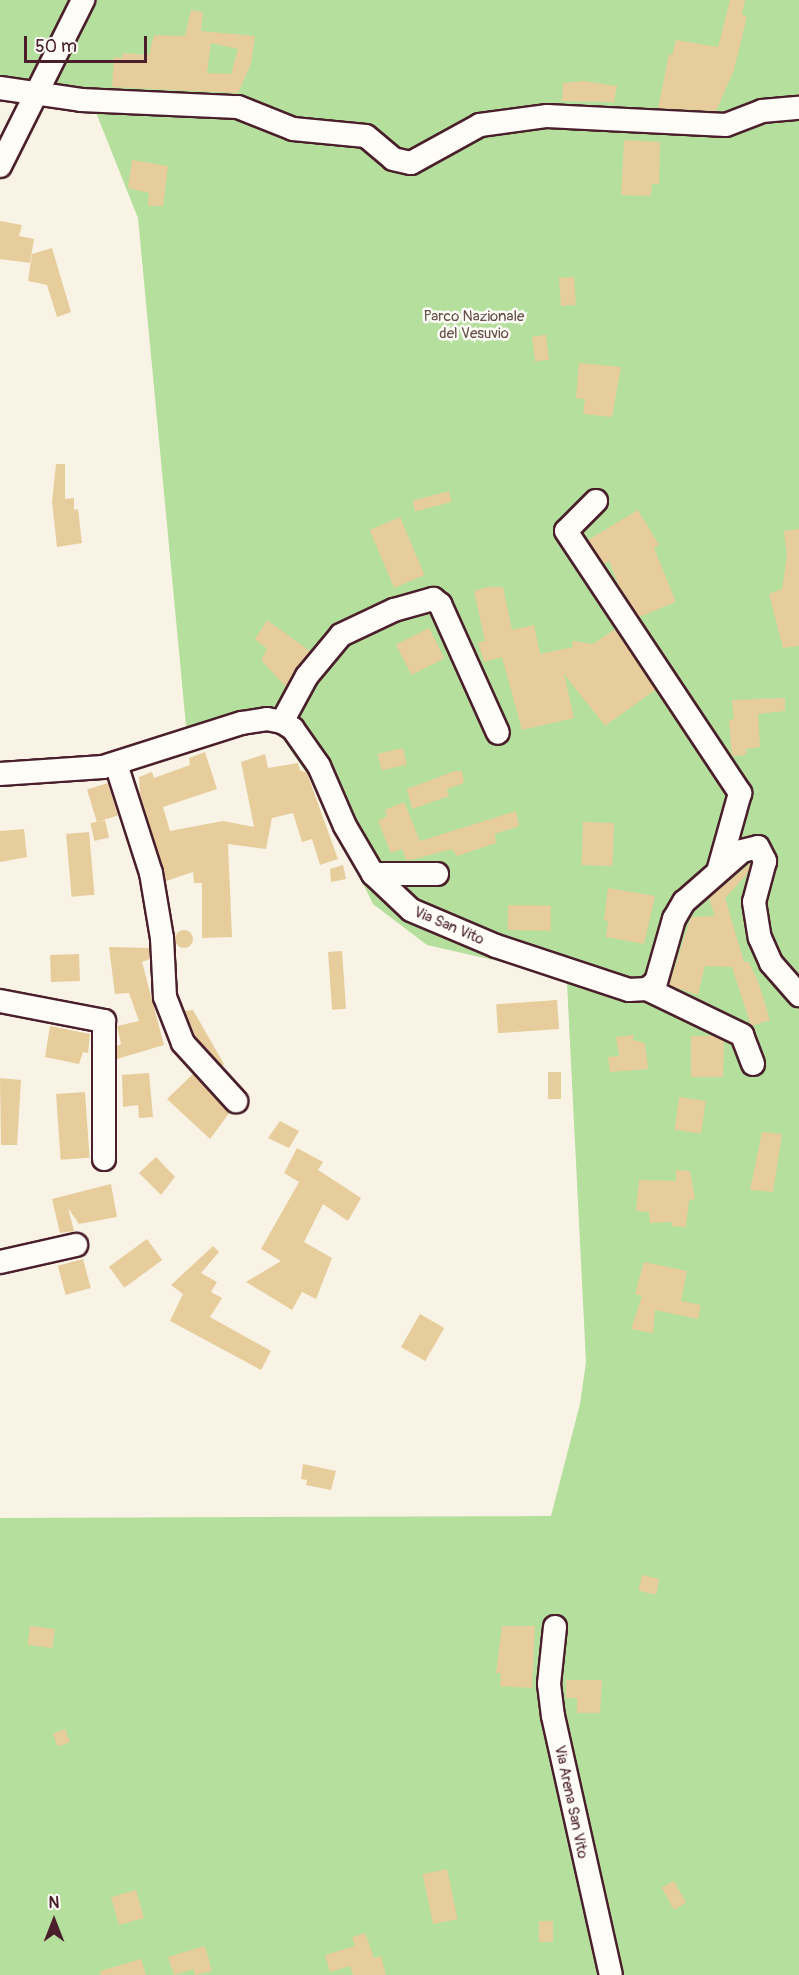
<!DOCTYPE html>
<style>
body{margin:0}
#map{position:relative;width:799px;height:1975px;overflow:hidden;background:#f9f3e5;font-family:Pangolin,sans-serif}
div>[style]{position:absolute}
.green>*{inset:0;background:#b4df9d}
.building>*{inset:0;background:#e7cd9c;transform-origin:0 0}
.round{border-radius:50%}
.roads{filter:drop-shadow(2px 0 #4a1f2b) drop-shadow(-2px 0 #4a1f2b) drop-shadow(0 2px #4a1f2b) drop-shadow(0 -2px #4a1f2b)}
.minor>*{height:22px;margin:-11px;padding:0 11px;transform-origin:11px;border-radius:11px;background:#fdfcf7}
span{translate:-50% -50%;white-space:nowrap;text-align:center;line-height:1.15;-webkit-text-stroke:5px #fdfcf7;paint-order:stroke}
.park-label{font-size:15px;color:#644f48}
.street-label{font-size:15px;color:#4a1f2b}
.north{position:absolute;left:24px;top:1891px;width:60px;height:60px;-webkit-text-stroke:4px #fdfcf7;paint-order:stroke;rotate:0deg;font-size:16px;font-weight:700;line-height:24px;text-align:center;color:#4a1f2b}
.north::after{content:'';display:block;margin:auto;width:21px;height:27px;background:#4a1f2b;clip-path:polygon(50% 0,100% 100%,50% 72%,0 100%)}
.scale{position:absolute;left:24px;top:36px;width:123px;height:27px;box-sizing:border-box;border:3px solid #4a1f2b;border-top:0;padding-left:8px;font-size:18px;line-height:21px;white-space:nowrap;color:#4a1f2b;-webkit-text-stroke:4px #fdfcf7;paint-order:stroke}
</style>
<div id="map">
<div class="green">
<div style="clip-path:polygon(0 0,799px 0,799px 1975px,0 1975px,0 1518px,551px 1516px,580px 1404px,586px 1362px,567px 983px,529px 968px,427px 945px,373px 904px,316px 787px,274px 726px,187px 736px,138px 218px,93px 105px,0 95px)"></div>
</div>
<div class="building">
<div style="clip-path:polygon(730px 0,745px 0,742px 15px,747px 16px,734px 70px,716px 111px,658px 108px,669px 54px,672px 55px,676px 40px,718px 47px)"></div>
<div style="clip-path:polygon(evenodd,191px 10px,203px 12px,201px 31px,255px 36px,251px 64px,238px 93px,112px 87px,114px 57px,122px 58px,123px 53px,149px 55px,154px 35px,185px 36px,191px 10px,211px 43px,238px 49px,231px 74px,207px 73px,211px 43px)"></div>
<div style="clip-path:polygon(584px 81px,617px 86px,614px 102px,562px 101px,563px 83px)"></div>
<div style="clip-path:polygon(624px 140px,660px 142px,659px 184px,652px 184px,651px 196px,621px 195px)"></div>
<div style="clip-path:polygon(132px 160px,168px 166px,163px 206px,148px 206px,149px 193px,128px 188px)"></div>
<div style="clip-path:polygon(0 221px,22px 225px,19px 236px,34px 239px,30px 263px,0 259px)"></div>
<div style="clip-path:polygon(52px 248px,71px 312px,57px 317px,47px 285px,28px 281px,32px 254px)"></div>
<div style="left:574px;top:277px;width:28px;height:15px;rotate:86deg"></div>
<div style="left:546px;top:335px;width:25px;height:14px;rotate:83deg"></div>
<div style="clip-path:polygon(579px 363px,621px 367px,612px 417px,583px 414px,585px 399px,576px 398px)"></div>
<div style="clip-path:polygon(56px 464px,65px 464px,65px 499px,74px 498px,74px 510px,78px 509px,82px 543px,57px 547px,52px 502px)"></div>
<div style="left:449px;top:491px;width:11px;height:38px;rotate:75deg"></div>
<div style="clip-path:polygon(638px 510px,659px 545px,654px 548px,676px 602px,639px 617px,618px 584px,609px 561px,604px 564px,588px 540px)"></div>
<div style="left:400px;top:517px;width:63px;height:33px;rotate:67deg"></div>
<div style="clip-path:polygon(799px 529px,799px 646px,783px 648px,769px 594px,782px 589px,787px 556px,784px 531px)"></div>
<div style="clip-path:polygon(487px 587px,503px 587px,512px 630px,534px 625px,540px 654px,573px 647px,572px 641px,593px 644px,615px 629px,655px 690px,605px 726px,564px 674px,574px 718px,522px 730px,502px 657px,484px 662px,478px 643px,485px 641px,474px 591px)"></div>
<div style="clip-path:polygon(267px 620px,310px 651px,286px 687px,261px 660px,267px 649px,255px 639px)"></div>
<div style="left:429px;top:628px;width:34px;height:37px;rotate:63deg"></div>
<div style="clip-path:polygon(785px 698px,785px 711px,758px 714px,760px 747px,746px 749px,746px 755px,732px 756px,729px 720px,734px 719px,732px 700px)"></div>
<div style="left:403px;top:748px;width:17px;height:26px;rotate:77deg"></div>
<div style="clip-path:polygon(205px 752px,217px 789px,163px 807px,170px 831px,223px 821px,254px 827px,241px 762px,265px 754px,268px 768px,298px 763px,300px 770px,307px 773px,338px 859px,320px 865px,312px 839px,302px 842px,293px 813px,272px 818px,266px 849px,228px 844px,232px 937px,202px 938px,202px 883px,194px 883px,193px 872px,166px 881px,140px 794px,139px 777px,152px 772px,154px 778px,190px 765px,189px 758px)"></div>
<div style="clip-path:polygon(455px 771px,462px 771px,464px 783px,447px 789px,449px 796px,412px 809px,407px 789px)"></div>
<div style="left:108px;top:783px;width:34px;height:22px;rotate:73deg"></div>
<div style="clip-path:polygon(404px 802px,420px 841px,516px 811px,519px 826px,495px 834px,496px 843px,457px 856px,452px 849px,407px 861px,402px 849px,391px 853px,378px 821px,387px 816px,385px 810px)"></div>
<div style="left:105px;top:820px;width:18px;height:15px;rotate:77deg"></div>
<div style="left:583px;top:822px;width:31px;height:43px;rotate:2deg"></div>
<div style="clip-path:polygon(24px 829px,27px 857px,0 862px,0 831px)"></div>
<div style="left:89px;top:832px;width:63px;height:23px;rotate:85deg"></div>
<div style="clip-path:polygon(751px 863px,747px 874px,725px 898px,744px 962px,749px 962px,759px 984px,770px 1020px,751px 1026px,732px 967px,705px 966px,698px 995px,669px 985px,691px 917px,715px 916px,709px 898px)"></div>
<div style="clip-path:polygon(343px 865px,346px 879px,331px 882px,330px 869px)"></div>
<div style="clip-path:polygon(608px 888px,655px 896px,644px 944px,606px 937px,608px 921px,604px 920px)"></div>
<div style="left:508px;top:905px;width:43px;height:25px;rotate:1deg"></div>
<div class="round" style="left:175px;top:930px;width:18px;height:18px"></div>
<div style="clip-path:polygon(109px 947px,149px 948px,150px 959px,142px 962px,164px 1045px,117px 1059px,117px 1046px,121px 1044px,117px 1026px,139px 1021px,129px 993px,115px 994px)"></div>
<div style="left:342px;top:951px;width:58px;height:14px;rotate:86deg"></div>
<div style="left:79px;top:954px;width:27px;height:29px;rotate:88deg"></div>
<div style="left:557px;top:1000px;width:29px;height:61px;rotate:86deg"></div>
<div style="clip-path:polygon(193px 1010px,224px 1064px,222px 1066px,195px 1036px,185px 1011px)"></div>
<div style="clip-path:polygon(50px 1026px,90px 1034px,88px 1053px,83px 1052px,79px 1064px,45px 1057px)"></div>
<div style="clip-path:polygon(634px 1035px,633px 1040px,645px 1043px,648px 1069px,610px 1072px,608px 1057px,619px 1056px,616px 1037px)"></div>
<div style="clip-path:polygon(691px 1036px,713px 1036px,724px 1041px,723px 1077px,691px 1077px)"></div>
<div style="left:548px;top:1072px;width:13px;height:27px"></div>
<div style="clip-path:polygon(149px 1073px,153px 1117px,139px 1118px,138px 1105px,123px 1107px,122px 1075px)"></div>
<div style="clip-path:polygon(193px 1074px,230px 1112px,210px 1139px,167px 1099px)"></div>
<div style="clip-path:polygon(0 1078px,21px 1080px,17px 1145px,1px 1145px)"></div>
<div style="left:85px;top:1092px;width:66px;height:29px;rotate:86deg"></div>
<div style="left:679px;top:1097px;width:27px;height:33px;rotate:8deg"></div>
<div style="clip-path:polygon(280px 1121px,299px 1131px,289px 1148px,268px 1138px)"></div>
<div style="clip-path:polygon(762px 1132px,782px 1134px,773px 1192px,750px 1190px)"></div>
<div style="clip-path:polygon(297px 1148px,323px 1162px,318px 1170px,361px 1198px,348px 1221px,323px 1204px,304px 1242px,332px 1258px,316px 1299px,302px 1292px,292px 1310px,246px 1282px,281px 1261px,261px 1249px,299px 1182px,284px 1173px)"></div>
<div style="clip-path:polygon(156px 1157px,175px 1177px,161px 1195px,139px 1173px)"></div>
<div style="clip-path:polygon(676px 1170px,690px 1171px,691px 1176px,695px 1199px,689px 1200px,686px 1227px,672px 1226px,672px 1222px,650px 1223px,649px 1212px,636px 1211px,639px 1180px,676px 1181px)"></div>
<div style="clip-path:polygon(111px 1184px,117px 1217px,79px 1224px,68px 1208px,74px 1231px,60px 1233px,52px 1199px)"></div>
<div style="left:147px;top:1239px;width:26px;height:47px;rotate:54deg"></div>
<div style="clip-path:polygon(213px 1246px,219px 1252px,201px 1273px,217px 1282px,211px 1292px,222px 1298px,210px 1317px,271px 1351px,261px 1370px,170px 1321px,183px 1294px,171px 1285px)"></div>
<div style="left:83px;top:1259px;width:30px;height:26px;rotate:75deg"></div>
<div style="clip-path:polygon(644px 1262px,687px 1271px,681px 1301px,701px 1305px,698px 1319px,655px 1310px,653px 1333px,631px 1329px,642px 1296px,635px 1294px)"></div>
<div style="left:420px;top:1314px;width:28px;height:38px;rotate:30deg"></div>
<div style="clip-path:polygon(303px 1464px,336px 1471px,331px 1490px,306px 1485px,307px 1480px,301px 1479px)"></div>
<div style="left:642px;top:1575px;width:18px;height:16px;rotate:13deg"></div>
<div style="left:30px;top:1626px;width:25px;height:19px;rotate:7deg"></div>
<div style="clip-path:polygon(502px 1626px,535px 1626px,532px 1688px,500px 1686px,501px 1673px,496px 1673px)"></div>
<div style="clip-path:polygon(566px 1680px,602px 1680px,600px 1713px,577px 1713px,577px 1698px,566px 1698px)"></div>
<div style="left:65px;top:1729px;width:14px;height:13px;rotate:69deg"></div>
<div style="left:447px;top:1869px;width:51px;height:25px;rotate:78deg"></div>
<div style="left:674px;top:1881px;width:25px;height:14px;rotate:61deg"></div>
<div style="left:136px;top:1890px;width:29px;height:26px;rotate:74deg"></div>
<div style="left:539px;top:1921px;width:14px;height:21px"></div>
<div style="clip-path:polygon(365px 1933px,374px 1958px,381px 1956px,386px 1975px,353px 1975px,350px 1966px,330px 1972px,325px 1955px,355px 1946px,352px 1937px)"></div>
<div style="clip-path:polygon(205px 1946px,212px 1971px,195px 1975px,193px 1969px,174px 1975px,168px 1957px)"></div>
<div style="clip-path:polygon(141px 1959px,146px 1975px,101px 1975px,100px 1971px)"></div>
</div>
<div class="roads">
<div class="minor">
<div style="left:0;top:88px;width:82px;rotate:8.4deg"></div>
<div style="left:81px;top:100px;width:157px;rotate:2.6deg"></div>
<div style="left:238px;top:107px;width:59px;rotate:21.8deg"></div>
<div style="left:293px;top:129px;width:73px;rotate:5.5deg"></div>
<div style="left:366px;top:136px;width:35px;rotate:40deg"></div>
<div style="left:393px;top:159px;width:18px;rotate:13deg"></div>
<div style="left:411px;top:163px;width:79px;rotate:-28.8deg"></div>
<div style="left:480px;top:125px;width:68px;rotate:-7.7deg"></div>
<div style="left:547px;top:116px;width:179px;rotate:2.9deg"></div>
<div style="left:726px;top:125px;width:39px;rotate:-21deg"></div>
<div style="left:762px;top:111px;width:37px;rotate:-5deg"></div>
<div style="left:0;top:166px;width:186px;rotate:-63.4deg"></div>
<div style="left:596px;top:501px;width:42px;rotate:135deg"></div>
<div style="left:566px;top:531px;width:315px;rotate:56.4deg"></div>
<div style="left:740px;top:793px;width:78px;rotate:105.6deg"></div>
<div style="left:282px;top:722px;width:52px;rotate:-61.5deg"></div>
<div style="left:307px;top:676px;width:53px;rotate:-50.3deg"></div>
<div style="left:341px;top:635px;width:59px;rotate:-25.3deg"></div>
<div style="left:394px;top:610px;width:41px;rotate:-15.8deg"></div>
<div style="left:433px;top:599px;width:9px;rotate:36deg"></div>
<div style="left:440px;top:604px;width:141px;rotate:65.8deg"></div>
<div style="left:116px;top:764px;width:114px;rotate:72.2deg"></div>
<div style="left:151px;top:873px;width:66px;rotate:80.4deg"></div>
<div style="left:162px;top:938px;width:59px;rotate:87.1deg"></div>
<div style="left:165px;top:997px;width:49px;rotate:68.6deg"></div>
<div style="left:183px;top:1043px;width:79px;rotate:47.6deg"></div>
<div style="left:0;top:774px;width:103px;rotate:-3.9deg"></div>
<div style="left:103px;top:767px;width:146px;rotate:-17.6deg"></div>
<div style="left:242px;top:723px;width:25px;rotate:-9deg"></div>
<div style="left:267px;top:719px;width:15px;rotate:11deg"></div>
<div style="left:282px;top:722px;width:13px;rotate:32deg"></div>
<div style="left:293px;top:729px;width:45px;rotate:54.9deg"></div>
<div style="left:319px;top:766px;width:65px;rotate:66.6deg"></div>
<div style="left:345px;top:826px;width:56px;rotate:59.7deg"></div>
<div style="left:373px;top:874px;width:52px;rotate:43.5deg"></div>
<div style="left:411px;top:910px;width:92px;rotate:23deg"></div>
<div style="left:496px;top:946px;width:140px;rotate:18.3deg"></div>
<div style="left:629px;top:990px;width:18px;rotate:-3deg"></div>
<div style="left:647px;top:989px;width:11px;rotate:-38deg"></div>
<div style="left:656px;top:982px;width:66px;rotate:-74.1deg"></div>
<div style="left:674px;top:919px;width:20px;rotate:-60deg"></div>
<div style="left:684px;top:902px;width:77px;rotate:-41.3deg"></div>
<div style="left:742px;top:851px;width:16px;rotate:-14deg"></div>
<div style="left:758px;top:847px;width:16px;rotate:63deg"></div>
<div style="left:765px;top:861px;width:42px;rotate:105deg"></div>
<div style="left:754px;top:902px;width:36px;rotate:81deg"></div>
<div style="left:760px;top:938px;width:27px;rotate:66deg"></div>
<div style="left:771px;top:963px;width:43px;rotate:48.8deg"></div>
<div style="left:373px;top:874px;width:64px"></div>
<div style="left:647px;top:989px;width:106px;rotate:25.8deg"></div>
<div style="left:742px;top:1035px;width:31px;rotate:69deg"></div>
<div style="left:0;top:1001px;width:106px;rotate:10.9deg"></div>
<div style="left:104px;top:1021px;width:138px;rotate:90deg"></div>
<div style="left:0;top:1262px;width:78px;rotate:-12.6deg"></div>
<div style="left:555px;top:1627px;width:57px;rotate:96deg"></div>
<div style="left:549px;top:1684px;width:32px;rotate:83deg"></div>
<div style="left:553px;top:1716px;width:265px;rotate:77.4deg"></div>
</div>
</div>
<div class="park-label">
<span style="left:474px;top:325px">Parco Nazionale<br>del Vesuvio</span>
</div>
<div class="street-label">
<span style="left:449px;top:926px;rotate:23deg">Via San Vito</span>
<span style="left:571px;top:1802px;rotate:78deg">Via Arena San Vito</span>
</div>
<div class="north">N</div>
<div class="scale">50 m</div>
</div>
